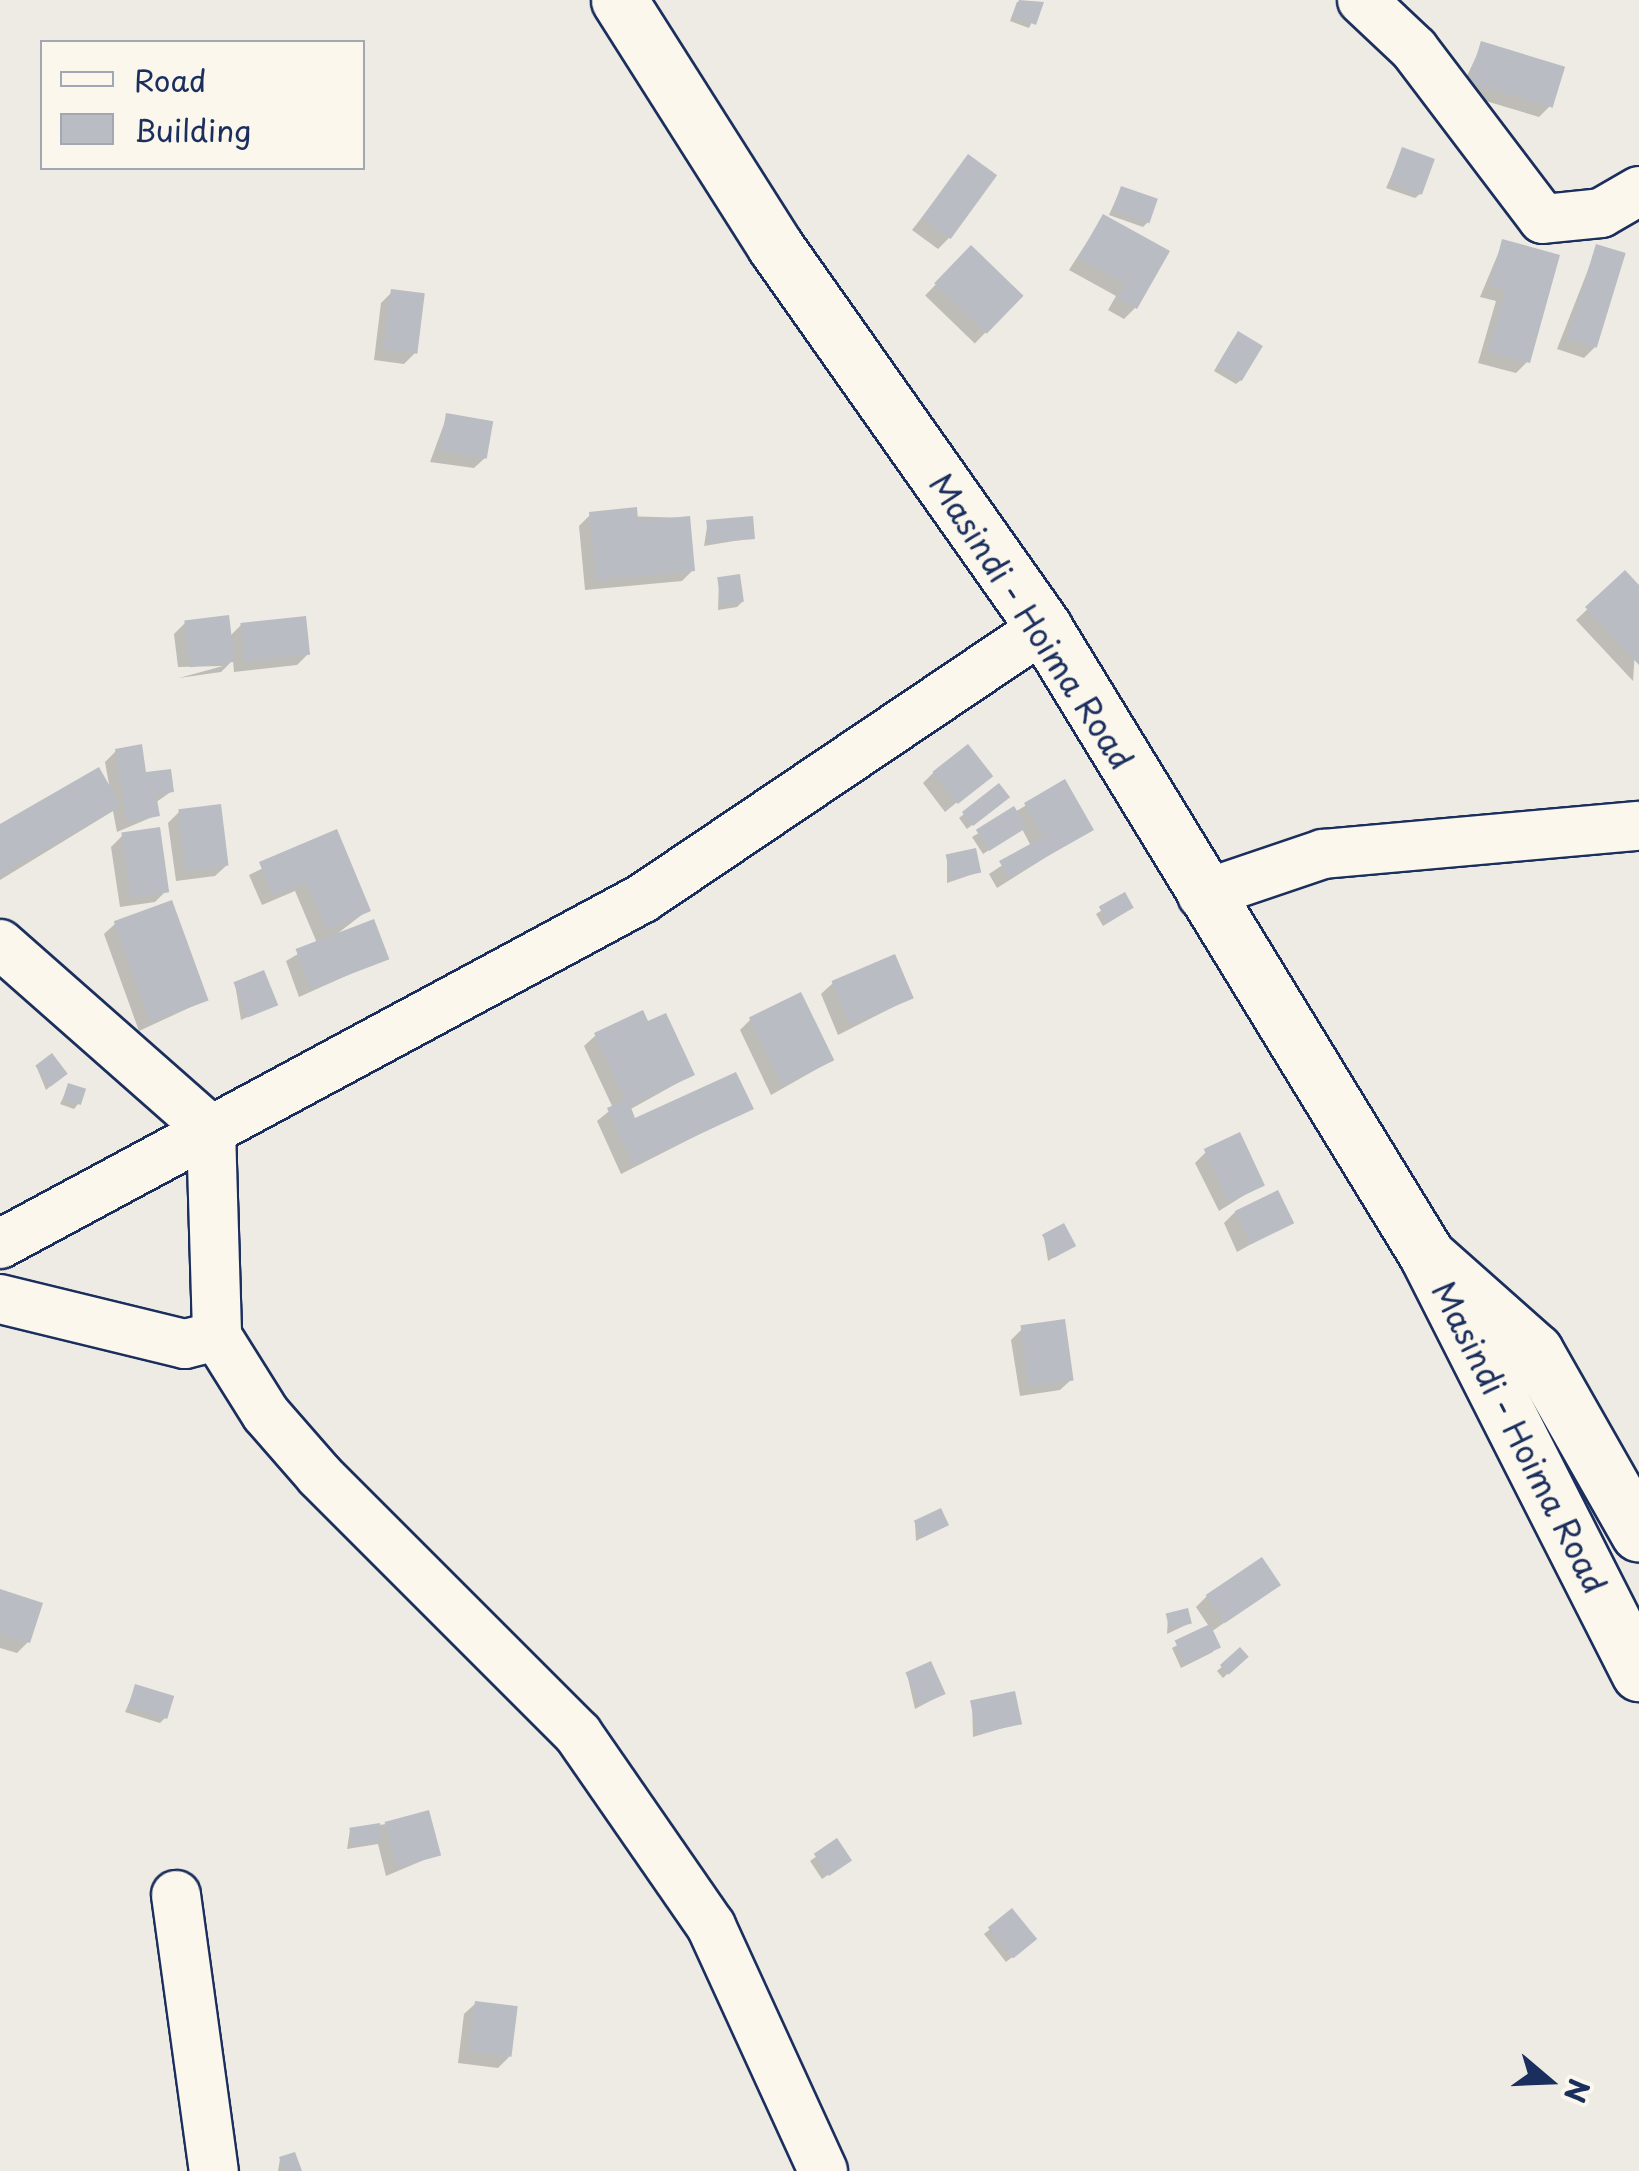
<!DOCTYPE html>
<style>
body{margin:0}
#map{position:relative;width:1639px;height:2171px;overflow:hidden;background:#eeebe4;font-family:"Playpen Sans",sans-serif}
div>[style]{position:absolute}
.shadow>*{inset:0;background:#0003;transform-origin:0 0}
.building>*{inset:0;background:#b9bcc3;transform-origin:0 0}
.roads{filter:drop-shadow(2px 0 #1b2f5e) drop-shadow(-2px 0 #1b2f5e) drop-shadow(0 2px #1b2f5e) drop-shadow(0 -2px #1b2f5e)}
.minor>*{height:48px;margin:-24px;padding:0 24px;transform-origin:24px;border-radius:24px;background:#fbf7ec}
.major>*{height:55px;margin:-27.5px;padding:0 27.5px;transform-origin:27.5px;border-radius:27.5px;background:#fbf7ec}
span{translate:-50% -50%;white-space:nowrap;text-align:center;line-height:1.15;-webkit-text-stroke:9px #fbf7ec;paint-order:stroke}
.street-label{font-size:32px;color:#1b2f5e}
.legend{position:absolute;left:40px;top:40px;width:325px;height:130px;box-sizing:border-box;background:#fbf7ec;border:2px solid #a1a7b3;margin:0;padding:12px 18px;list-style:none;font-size:30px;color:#1b2f5e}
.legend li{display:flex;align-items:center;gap:20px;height:50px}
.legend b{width:50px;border:2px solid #a1a7b3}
.north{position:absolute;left:1499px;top:2031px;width:100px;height:100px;-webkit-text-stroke:8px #fbf7ec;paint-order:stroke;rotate:109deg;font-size:28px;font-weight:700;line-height:40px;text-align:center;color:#1b2f5e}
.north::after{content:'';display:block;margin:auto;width:35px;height:45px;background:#1b2f5e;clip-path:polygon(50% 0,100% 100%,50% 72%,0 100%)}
</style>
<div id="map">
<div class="shadow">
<div style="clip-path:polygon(1017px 2px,1041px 4px,1029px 28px,1010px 21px)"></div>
<div style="clip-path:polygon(1482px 44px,1550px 106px,1539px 117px,1459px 93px)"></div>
<div style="clip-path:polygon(1403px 150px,1420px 194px,1415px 198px,1386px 188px)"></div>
<div style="clip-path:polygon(968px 158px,949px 238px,938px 249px,912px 230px)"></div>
<div style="clip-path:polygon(1121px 188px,1148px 222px,1143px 227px,1109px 215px)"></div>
<div style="clip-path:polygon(1103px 217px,1135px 308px,1124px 319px,1108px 310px,1116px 296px,1069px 270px)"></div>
<div style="clip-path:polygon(1503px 242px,1527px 362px,1516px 373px,1478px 363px,1496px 301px,1480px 297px)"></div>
<div style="clip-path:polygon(1597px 247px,1595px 347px,1584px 358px,1557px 349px)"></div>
<div style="left:971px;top:248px;width:69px;height:66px;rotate:44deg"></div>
<div style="clip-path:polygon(392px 292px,415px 353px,404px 364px,374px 360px,381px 303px)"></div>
<div style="clip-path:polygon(1233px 339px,1241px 380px,1236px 384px,1214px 371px)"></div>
<div style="clip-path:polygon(447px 416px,486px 457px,474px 468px,430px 462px)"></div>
<div style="clip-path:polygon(590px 515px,688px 518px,693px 570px,682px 581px,585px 590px,579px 526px)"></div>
<div style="clip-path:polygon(708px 521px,752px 538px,704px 546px)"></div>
<div style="clip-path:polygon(1625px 574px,1639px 589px,1633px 681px,1576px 620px)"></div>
<div style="clip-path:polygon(719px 580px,742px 602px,737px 607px,718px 610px)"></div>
<div style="clip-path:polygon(185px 623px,229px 637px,241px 625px,308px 654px,297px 665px,234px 672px,233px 660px,221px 672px,179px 678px,223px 666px,178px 667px,174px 634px)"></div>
<div style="clip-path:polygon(116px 751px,172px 791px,155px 803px,157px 815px,117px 832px,113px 811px,0 880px,0 826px,110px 790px,105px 762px)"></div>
<div style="clip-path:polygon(934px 772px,989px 776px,945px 812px,923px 783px)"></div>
<div style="clip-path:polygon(1064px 783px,1091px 829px,997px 888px,989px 874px,1031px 846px,1022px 829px,983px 854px,972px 837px)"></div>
<div style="clip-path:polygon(1002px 801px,967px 829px,959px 818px,964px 814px)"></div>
<div style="clip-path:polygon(179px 812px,227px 865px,215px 876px,176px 881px,168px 823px)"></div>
<div style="clip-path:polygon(336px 833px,368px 910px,333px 937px,386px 958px,299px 997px,286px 961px,317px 943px,295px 891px,262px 905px,249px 875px)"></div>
<div style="clip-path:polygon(123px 835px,166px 891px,155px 902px,120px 907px,111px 847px)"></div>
<div style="clip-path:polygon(947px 857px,979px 872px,947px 883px)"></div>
<div style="clip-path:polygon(1124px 896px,1126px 912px,1103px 926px,1096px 914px)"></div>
<div style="clip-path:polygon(116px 923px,206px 1000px,139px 1031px,104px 934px)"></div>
<div style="clip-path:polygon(833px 983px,911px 998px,838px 1035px,821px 994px)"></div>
<div style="clip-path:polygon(235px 984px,275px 1004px,241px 1020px)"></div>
<div style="clip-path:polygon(751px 1019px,831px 1061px,771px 1095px,740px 1030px)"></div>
<div style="clip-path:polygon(596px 1035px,692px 1075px,629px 1110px,634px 1122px,751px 1108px,621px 1174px,597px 1121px,613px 1108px,584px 1046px)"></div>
<div style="clip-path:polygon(37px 1068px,60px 1078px,46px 1090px)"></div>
<div style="clip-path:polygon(69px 1086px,78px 1104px,74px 1109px,60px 1104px)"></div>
<div style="clip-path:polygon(1206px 1152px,1262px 1184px,1219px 1211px,1195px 1163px)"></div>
<div style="clip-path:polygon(1235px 1212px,1291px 1222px,1237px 1252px,1224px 1223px)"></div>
<div style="clip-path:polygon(1044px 1237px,1073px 1246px,1048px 1261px)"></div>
<div style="clip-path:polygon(1022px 1329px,1072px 1379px,1060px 1390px,1020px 1396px,1011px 1340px)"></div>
<div style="clip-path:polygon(915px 1522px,946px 1525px,916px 1541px)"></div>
<div style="clip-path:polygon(1278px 1585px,1211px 1632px,1213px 1652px,1181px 1668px,1172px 1648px,1210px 1628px,1196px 1607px,1207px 1596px)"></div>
<div style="clip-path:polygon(0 1592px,28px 1642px,17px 1653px,0 1648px)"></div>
<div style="clip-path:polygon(1168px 1617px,1190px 1623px,1167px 1634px)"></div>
<div style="clip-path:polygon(1240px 1651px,1245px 1657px,1223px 1678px,1217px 1671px)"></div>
<div style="clip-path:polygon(907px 1674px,943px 1694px,915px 1709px)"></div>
<div style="clip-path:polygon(136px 1687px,165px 1718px,160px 1723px,125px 1712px)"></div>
<div style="clip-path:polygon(972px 1703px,1020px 1723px,973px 1737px)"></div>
<div style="clip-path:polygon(386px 1824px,438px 1854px,386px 1876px,378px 1844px,347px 1849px,350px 1830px)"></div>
<div style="clip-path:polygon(837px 1842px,844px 1864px,822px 1879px,810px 1861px)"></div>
<div style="clip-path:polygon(1012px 1912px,1029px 1944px,1006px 1962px,984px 1934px)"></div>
<div style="clip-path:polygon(476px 2003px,509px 2057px,498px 2068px,458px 2063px,464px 2014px)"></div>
<div style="clip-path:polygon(280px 2159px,299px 2171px,278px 2171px)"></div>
</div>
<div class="building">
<div style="clip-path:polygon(1019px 0,1044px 2px,1036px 25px,1013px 16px)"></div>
<div style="left:1481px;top:41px;width:88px;height:43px;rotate:17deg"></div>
<div style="left:1402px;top:147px;width:35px;height:38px;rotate:20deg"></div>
<div style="left:968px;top:154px;width:36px;height:79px;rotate:36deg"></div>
<div style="left:1121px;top:186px;width:39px;height:26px;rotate:19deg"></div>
<div style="clip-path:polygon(1103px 214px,1170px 251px,1137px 309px,1117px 298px,1125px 284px,1078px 258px)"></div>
<div style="clip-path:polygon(1502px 239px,1560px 255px,1530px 363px,1488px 352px,1505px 290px,1490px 286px)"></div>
<div style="left:1596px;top:244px;width:31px;height:99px;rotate:17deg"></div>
<div style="left:971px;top:245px;width:73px;height:53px;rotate:44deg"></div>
<div style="left:391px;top:289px;width:34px;height:61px;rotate:7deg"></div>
<div style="left:1238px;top:331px;width:29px;height:41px;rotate:31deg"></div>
<div style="left:446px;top:413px;width:48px;height:38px;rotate:10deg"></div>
<div style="clip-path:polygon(637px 507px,638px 521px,690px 516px,695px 571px,596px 580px,589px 512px)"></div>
<div style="left:753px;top:516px;width:23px;height:47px;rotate:85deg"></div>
<div style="clip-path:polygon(1625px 570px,1639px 585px,1639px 665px,1585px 607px)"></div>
<div style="left:740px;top:574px;width:28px;height:23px;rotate:82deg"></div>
<div style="left:229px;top:615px;width:47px;height:45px;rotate:83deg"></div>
<div style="left:306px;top:616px;width:39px;height:66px;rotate:84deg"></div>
<div style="clip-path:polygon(142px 744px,146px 772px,171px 769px,174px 792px,156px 794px,160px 816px,127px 822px,115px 749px)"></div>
<div style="left:968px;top:744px;width:41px;height:45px;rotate:52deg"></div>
<div style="clip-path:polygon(99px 767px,121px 806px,0 875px,0 824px)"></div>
<div style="clip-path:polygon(1065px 779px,1094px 830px,1009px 878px,999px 861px,1043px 837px,1024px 803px)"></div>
<div style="left:999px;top:783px;width:18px;height:47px;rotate:52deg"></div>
<div style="left:221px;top:804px;width:62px;height:43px;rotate:83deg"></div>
<div style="left:1014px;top:806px;width:25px;height:45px;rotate:58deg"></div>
<div style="left:160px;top:827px;width:66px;height:39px;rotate:82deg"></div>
<div style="clip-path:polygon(337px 829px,371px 911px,327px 930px,306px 882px,273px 896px,259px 862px)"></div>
<div style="left:976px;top:848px;width:25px;height:31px;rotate:78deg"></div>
<div style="left:1125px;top:892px;width:18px;height:30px;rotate:61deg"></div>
<div style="left:172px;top:900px;width:107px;height:62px;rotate:70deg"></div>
<div style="left:374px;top:919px;width:43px;height:84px;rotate:69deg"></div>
<div style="left:895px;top:954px;width:48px;height:69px;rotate:67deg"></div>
<div style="left:264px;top:970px;width:38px;height:33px;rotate:68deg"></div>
<div style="left:801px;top:992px;width:76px;height:58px;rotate:64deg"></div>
<div style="clip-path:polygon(643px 1010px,648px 1021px,666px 1013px,695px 1075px,630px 1105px,635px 1118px,736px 1072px,754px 1109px,633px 1165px,607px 1108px,625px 1100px,594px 1033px)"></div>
<div style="left:52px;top:1053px;width:26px;height:21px;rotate:53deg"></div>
<div style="left:68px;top:1083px;width:19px;height:17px;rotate:18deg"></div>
<div style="left:1240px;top:1132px;width:59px;height:40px;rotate:65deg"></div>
<div style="left:1278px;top:1190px;width:37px;height:48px;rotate:64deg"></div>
<div style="left:1064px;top:1223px;width:26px;height:25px;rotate:62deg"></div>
<div style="left:1065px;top:1319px;width:62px;height:45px;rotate:82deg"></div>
<div style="left:941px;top:1508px;width:19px;height:30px;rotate:65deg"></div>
<div style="left:1262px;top:1557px;width:34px;height:68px;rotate:56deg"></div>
<div style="clip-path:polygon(0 1589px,43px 1603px,30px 1643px,0 1634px)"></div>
<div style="left:1188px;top:1608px;width:16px;height:23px;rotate:76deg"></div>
<div style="left:1210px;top:1624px;width:26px;height:39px;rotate:65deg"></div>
<div style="left:1240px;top:1647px;width:13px;height:27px;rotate:48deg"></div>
<div style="left:931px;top:1661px;width:36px;height:28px;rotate:66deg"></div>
<div style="left:135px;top:1684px;width:41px;height:24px;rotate:17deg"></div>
<div style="left:1015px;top:1691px;width:34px;height:46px;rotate:78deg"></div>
<div style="left:429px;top:1810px;width:47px;height:46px;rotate:75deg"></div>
<div style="left:380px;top:1823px;width:18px;height:31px;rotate:81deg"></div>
<div style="left:837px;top:1838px;width:27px;height:28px;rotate:56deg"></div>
<div style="left:1012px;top:1908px;width:40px;height:31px;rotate:51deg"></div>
<div style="left:475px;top:2001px;width:43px;height:51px;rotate:7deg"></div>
<div style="clip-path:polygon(295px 2152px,302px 2171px,284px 2171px,279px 2157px)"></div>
</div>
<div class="roads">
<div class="minor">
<div style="left:1362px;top:0;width:71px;rotate:43.3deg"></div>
<div style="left:1414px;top:49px;width:213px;rotate:52.8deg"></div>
<div style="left:1543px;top:219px;width:58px;rotate:-5.9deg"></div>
<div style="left:1601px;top:213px;width:44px;rotate:-30.1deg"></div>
<div style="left:1202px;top:895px;width:128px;rotate:-18.7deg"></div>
<div style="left:1323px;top:854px;width:317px;rotate:-5.1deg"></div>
<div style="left:0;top:944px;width:281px;rotate:41.4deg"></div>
<div style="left:211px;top:1130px;width:206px;rotate:88.3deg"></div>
<div style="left:0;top:1244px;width:730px;rotate:-28.28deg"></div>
<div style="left:643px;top:898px;width:483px;rotate:-34deg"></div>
<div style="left:0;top:1299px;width:190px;rotate:13.7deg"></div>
<div style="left:185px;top:1344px;width:33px;rotate:-14deg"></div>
<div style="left:217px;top:1336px;width:92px;rotate:57.9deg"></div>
<div style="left:266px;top:1414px;width:82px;rotate:48.9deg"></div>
<div style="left:320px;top:1476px;width:365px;rotate:45deg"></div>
<div style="left:578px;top:1734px;width:234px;rotate:55.3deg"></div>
<div style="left:711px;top:1926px;width:269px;rotate:65.4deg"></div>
<div style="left:176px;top:1895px;width:279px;rotate:82.2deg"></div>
</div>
<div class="major">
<div style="left:619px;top:0;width:291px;rotate:57.6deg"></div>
<div style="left:775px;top:246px;width:467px;rotate:54.8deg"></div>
<div style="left:1044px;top:628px;width:735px;rotate:58.58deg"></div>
<div style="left:1427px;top:1255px;width:469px;rotate:63.1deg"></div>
<div style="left:1429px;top:1257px;width:142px;rotate:41.6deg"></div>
<div style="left:1535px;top:1351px;width:210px;rotate:60.4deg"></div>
</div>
</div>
<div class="street-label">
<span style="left:1032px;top:621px;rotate:57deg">Masindi - Hoima Road</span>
<span style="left:1520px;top:1437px;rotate:63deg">Masindi - Hoima Road</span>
</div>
<ul class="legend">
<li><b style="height:12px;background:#fbf7ec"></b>Road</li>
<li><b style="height:28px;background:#b9bcc3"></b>Building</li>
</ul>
<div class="north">N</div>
</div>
